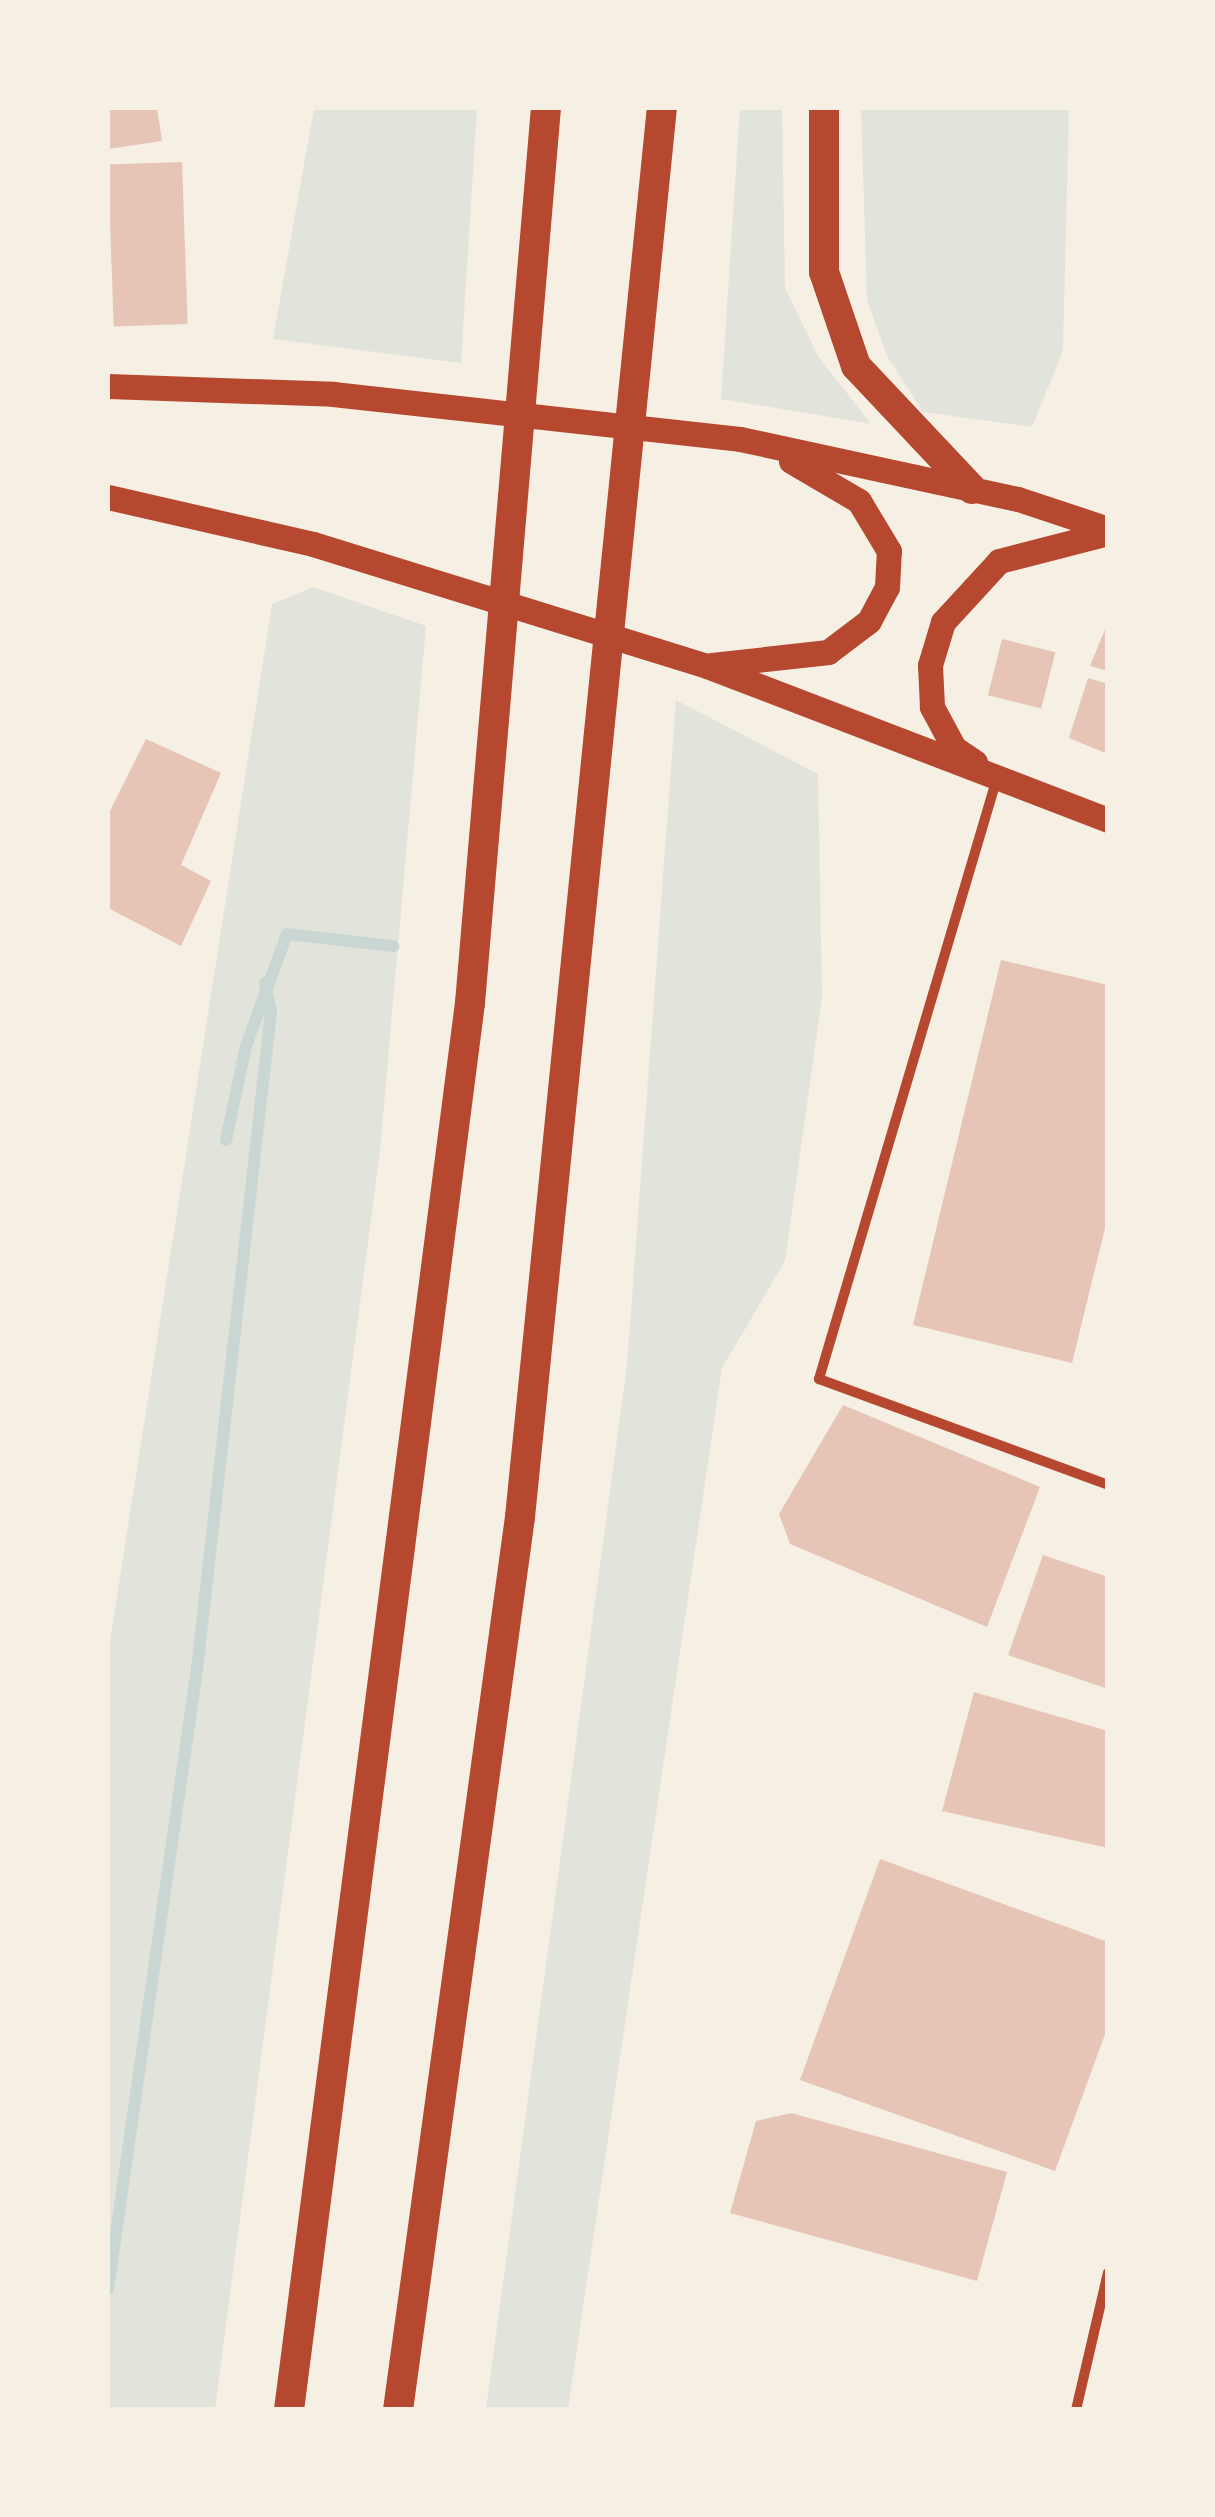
<!DOCTYPE html>
<style>
body{margin:0}
#map{position:relative;width:1215px;height:2517px;overflow:hidden;background:#f6efe4;font-family:Merriweather,serif}
div>[style]{position:absolute}
.green>*{inset:0;background:#e2e4dc}
.stream>*{height:12px;margin:-6px;padding:0 6px;transform-origin:6px;border-radius:6px;background:#c9d6d2}
.building>*{inset:0;background:#e6c5b7;transform-origin:0 0}
.minor>*{height:10px;margin:-5px;padding:0 5px;transform-origin:5px;border-radius:5px;background:#b5482f}
.primary>*{height:25px;margin:-12.5px;padding:0 12.5px;transform-origin:12.5px;border-radius:12.5px;background:#b5482f}
.motorway>*{height:30px;margin:-15px;padding:0 15px;transform-origin:15px;border-radius:15px;background:#b5482f}
span{translate:-50% -50%;white-space:nowrap;text-align:center;line-height:1.15;-webkit-text-stroke:9px #f6efe4;paint-order:stroke}
.frame{position:absolute;inset:0;border:110px solid #f6efe4;pointer-events:none}
</style>
<div id="map">
<div class="green">
<div style="clip-path:polygon(314px 108px,477px 108px,461px 363px,273px 339px)"></div>
<div style="clip-path:polygon(740px 108px,782px 108px,785px 288px,818px 356px,871px 424px,721px 399px)"></div>
<div style="clip-path:polygon(861px 108px,1069px 108px,1063px 351px,1032px 427px,923px 412px,887px 356px,867px 300px)"></div>
<div style="clip-path:polygon(313px 587px,426px 626px,380px 1151px,215px 2409px,108px 2409px,108px 1654px,272px 604px)"></div>
<div style="clip-path:polygon(676px 700px,818px 774px,822px 997px,785px 1261px,722px 1368px,568px 2409px,486px 2409px,627px 1365px)"></div>
</div>
<div class="stream">
<div style="left:226px;top:1140px;width:96px;rotate:-78deg"></div>
<div style="left:246px;top:1046px;width:119px;rotate:-69.9deg"></div>
<div style="left:287px;top:934px;width:107px;rotate:6.5deg"></div>
<div style="left:108px;top:2289px;width:626px;rotate:-81.83deg"></div>
<div style="left:197px;top:1669px;width:662px;rotate:-83.58deg"></div>
<div style="left:271px;top:1011px;width:29px;rotate:-102deg"></div>
</div>
<div class="building">
<div style="clip-path:polygon(108px 108px,157px 108px,162px 141px,108px 149px)"></div>
<div style="left:182px;top:162px;width:162px;height:74px;rotate:88deg"></div>
<div style="clip-path:polygon(1108px 622px,1108px 671px,1090px 666px)"></div>
<div style="left:1002px;top:639px;width:55px;height:58px;rotate:14deg"></div>
<div style="clip-path:polygon(1088px 678px,1108px 684px,1108px 754px,1069px 738px)"></div>
<div style="clip-path:polygon(146px 739px,221px 773px,181px 865px,211px 881px,181px 946px,108px 908px,108px 815px)"></div>
<div style="clip-path:polygon(1001px 960px,1108px 985px,1108px 1216px,1072px 1363px,913px 1325px)"></div>
<div style="clip-path:polygon(843px 1405px,1040px 1487px,987px 1627px,790px 1544px,779px 1514px)"></div>
<div style="clip-path:polygon(1043px 1555px,1108px 1577px,1108px 1689px,1008px 1655px)"></div>
<div style="clip-path:polygon(974px 1692px,1108px 1731px,1108px 1848px,942px 1811px)"></div>
<div style="clip-path:polygon(880px 1859px,1108px 1942px,1108px 2026px,1055px 2171px,800px 2080px)"></div>
<div style="clip-path:polygon(791px 2113px,1007px 2172px,977px 2281px,730px 2213px,756px 2121px)"></div>
</div>
<div class="minor">
<div style="left:997px;top:778px;width:627px;rotate:106.5deg"></div>
<div style="left:819px;top:1379px;width:308px;rotate:20.1deg"></div>
<div style="left:1076px;top:2410px;width:141px;rotate:-76.9deg"></div>
</div>
<div class="primary">
<div style="left:108px;top:386px;width:225px;rotate:2deg"></div>
<div style="left:333px;top:394px;width:409px;rotate:6.3deg"></div>
<div style="left:740px;top:439px;width:284px;rotate:12.2deg"></div>
<div style="left:1018px;top:499px;width:95px;rotate:18.4deg"></div>
<div style="left:108px;top:497px;width:210px;rotate:12.9deg"></div>
<div style="left:313px;top:544px;width:412px;rotate:17.2deg"></div>
<div style="left:707px;top:666px;width:430px;rotate:21deg"></div>
<div style="left:712px;top:665px;width:117px;rotate:-6.4deg"></div>
<div style="left:828px;top:652px;width:51px;rotate:-37.1deg"></div>
<div style="left:869px;top:621px;width:38px;rotate:-62deg"></div>
<div style="left:887px;top:587px;width:36px;rotate:-87deg"></div>
<div style="left:889px;top:551px;width:58px;rotate:-121deg"></div>
<div style="left:859px;top:501px;width:79px;rotate:-149.5deg"></div>
<div style="left:975px;top:762px;width:25px;rotate:-146deg"></div>
<div style="left:954px;top:748px;width:47px;rotate:-118.2deg"></div>
<div style="left:932px;top:707px;width:42px;rotate:-92.7deg"></div>
<div style="left:930px;top:665px;width:45px;rotate:-73.2deg"></div>
<div style="left:943px;top:622px;width:83px;rotate:-47.4deg"></div>
<div style="left:999px;top:561px;width:113px;rotate:-14.4deg"></div>
</div>
<div class="motorway">
<div style="left:824px;top:108px;width:164px;rotate:90deg"></div>
<div style="left:824px;top:272px;width:99px;rotate:71.2deg"></div>
<div style="left:856px;top:366px;width:169px;rotate:46.7deg"></div>
<div style="left:289px;top:2410px;width:1419px;rotate:-82.67deg"></div>
<div style="left:470px;top:1003px;width:898px;rotate:-85.15deg"></div>
<div style="left:398px;top:2410px;width:901px;rotate:-82.22deg"></div>
<div style="left:520px;top:1517px;width:1416px;rotate:-84.25deg"></div>
</div>
<div class="frame"></div>
</div>
